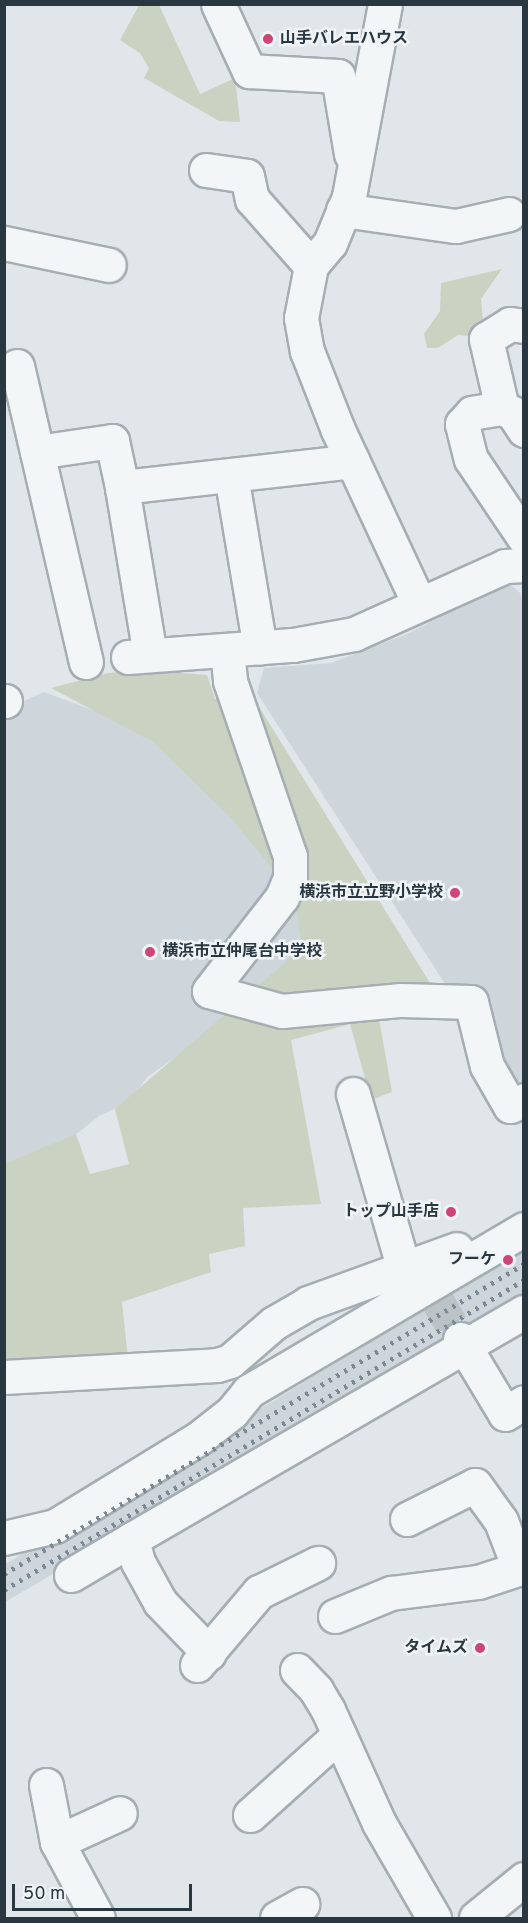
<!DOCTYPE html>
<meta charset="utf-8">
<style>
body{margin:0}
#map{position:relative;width:528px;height:1923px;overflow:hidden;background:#e0e6e9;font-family:Overpass,"Noto Sans JP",sans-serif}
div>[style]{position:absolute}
.built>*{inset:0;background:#ced5db}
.green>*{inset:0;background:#cad3c1}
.minor-tunnel>*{height:33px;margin-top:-16.5px;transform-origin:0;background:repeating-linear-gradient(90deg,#bbc3c7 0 33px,transparent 0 49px)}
.roads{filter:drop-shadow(2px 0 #a5aeb3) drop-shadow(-2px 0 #a5aeb3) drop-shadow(0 2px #a5aeb3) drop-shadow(0 -2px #a5aeb3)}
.minor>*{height:33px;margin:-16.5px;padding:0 16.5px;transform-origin:16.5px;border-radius:16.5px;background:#f3f6f7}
.rail>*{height:4.5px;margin-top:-2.25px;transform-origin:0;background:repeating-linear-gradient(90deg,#7a8993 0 3px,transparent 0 9px)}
.dots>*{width:16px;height:16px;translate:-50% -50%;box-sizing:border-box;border:3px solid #f0f4f7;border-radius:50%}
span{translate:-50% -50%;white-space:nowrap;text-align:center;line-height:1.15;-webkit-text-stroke:5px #f0f4f7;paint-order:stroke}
.poi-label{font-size:16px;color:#293741;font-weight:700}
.left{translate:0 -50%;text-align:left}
.right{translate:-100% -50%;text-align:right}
.frame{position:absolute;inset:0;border:6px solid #293741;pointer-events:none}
.scale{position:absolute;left:12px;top:1884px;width:180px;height:27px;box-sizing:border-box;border:3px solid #293741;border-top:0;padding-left:8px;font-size:18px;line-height:21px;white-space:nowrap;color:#293741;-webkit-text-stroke:4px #f0f4f7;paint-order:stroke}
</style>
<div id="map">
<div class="built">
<div style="clip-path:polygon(507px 582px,520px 593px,524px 604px,523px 1114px,515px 1092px,257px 693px,264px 668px,331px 663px,407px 634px)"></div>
<div style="clip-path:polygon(44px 692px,165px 737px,323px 907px,267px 996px,225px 1008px,219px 1027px,147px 1077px,129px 1102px,99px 1116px,4px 1192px,4px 710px)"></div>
<div style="clip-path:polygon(523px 1249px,523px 1298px,5px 1602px,4px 1565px)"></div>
</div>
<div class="green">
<div style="clip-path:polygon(139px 5px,159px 5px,200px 94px,235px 78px,240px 122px,219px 121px,144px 78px,149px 68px,140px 53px,120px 40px)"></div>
<div style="clip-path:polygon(502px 269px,481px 299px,483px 323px,471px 336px,458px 335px,438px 348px,427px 348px,424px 334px,440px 311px,441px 283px)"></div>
<div style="clip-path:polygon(146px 670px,207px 675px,215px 699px,248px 689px,440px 999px,378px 1013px,392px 1092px,371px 1100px,350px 1024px,291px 1040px,321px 1204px,243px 1208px,245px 1246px,209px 1254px,211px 1272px,122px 1302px,128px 1359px,5px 1364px,4px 1164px,76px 1134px,90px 1174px,129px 1164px,115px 1109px,302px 948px,295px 897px,232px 819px,153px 742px,51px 688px,108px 673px)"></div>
</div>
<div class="minor-tunnel">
<div style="left:435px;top:1296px;width:50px;rotate:59.8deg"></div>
</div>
<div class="roads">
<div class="minor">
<div style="left:218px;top:4px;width:74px;rotate:65.2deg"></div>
<div style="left:249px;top:71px;width:89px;rotate:3.2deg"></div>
<div style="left:338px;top:76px;width:79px;rotate:80.5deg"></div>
<div style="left:385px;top:4px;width:196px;rotate:100.6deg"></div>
<div style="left:349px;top:197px;width:50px;rotate:112.4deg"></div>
<div style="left:330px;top:243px;width:30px;rotate:130deg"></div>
<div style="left:311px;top:266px;width:53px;rotate:100.9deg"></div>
<div style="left:301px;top:318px;width:34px;rotate:80deg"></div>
<div style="left:307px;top:351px;width:85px;rotate:68.6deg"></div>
<div style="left:338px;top:430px;width:192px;rotate:65deg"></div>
<div style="left:206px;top:170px;width:41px;rotate:8.3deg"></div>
<div style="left:247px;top:176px;width:24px;rotate:78deg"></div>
<div style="left:252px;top:199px;width:89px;rotate:48.6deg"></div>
<div style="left:343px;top:210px;width:114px;rotate:8.1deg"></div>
<div style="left:456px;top:226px;width:54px;rotate:-12.8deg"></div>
<div style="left:4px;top:243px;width:107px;rotate:11.8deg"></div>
<div style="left:17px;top:366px;width:304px;rotate:76.9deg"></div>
<div style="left:502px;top:408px;width:71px;rotate:-103.1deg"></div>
<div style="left:486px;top:339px;width:28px;rotate:-32deg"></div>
<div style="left:510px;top:324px;width:14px;rotate:8deg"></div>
<div style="left:524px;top:430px;width:20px;rotate:-123deg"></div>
<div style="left:513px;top:413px;width:12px;rotate:-156deg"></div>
<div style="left:502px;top:408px;width:30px;rotate:171deg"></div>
<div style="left:472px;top:413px;width:15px;rotate:132deg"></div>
<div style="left:462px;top:424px;width:36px;rotate:76deg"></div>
<div style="left:471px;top:459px;width:95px;rotate:56.1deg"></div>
<div style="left:37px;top:452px;width:76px;rotate:-8.3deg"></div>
<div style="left:112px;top:441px;width:47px;rotate:77.7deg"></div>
<div style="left:231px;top:475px;width:175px;rotate:80.5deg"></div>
<div style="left:227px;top:651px;width:30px;rotate:84deg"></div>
<div style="left:230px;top:681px;width:185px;rotate:71.1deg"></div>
<div style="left:290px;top:856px;width:22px;rotate:90deg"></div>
<div style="left:290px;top:878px;width:21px;rotate:113deg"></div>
<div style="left:282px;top:897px;width:119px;rotate:127.8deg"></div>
<div style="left:209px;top:991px;width:76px;rotate:15.3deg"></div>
<div style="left:282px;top:1011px;width:120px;rotate:-5.3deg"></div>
<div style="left:401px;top:1000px;width:70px;rotate:1.6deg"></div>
<div style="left:471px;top:1002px;width:66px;rotate:76deg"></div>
<div style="left:487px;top:1066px;width:46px;rotate:60.1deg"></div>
<div style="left:510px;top:1106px;width:15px;rotate:-23deg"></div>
<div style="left:150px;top:655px;width:170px;rotate:-99.5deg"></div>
<div style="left:122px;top:487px;width:232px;rotate:-6.4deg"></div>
<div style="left:128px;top:657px;width:165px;rotate:-4.2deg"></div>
<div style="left:293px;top:645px;width:62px;rotate:-10.2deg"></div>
<div style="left:354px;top:634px;width:166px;rotate:-24.2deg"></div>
<div style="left:505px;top:566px;width:19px;rotate:-3deg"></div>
<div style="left:4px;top:701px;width:1px"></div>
<div style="left:353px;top:1094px;width:182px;rotate:73.8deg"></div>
<div style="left:460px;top:1339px;width:87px;rotate:59deg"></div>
<div style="left:505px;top:1414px;width:22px;rotate:-32deg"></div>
<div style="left:4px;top:1377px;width:213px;rotate:-3.2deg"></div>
<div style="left:217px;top:1365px;width:14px;rotate:-17deg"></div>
<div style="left:230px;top:1361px;width:58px;rotate:-40.8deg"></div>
<div style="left:274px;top:1323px;width:39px;rotate:-30deg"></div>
<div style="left:308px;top:1303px;width:158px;rotate:-19.9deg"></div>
<div style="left:407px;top:1519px;width:76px;rotate:-26.6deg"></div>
<div style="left:475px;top:1485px;width:44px;rotate:54.2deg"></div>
<div style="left:501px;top:1521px;width:50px;rotate:69deg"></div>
<div style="left:4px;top:1538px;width:52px;rotate:-13.2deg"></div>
<div style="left:55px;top:1526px;width:169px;rotate:-31.4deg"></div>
<div style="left:199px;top:1438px;width:42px;rotate:-38.2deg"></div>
<div style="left:232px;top:1412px;width:27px;rotate:-51deg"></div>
<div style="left:249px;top:1391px;width:319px;rotate:-30.5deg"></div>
<div style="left:71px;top:1575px;width:71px;rotate:-30.5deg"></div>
<div style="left:335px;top:1616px;width:61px;rotate:-22.3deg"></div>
<div style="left:391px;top:1593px;width:88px;rotate:-7.2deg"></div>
<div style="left:478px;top:1582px;width:48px;rotate:-18.1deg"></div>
<div style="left:209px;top:1653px;width:71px;rotate:-133.9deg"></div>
<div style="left:160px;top:1602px;width:46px;rotate:-118.8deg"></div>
<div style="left:138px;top:1562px;width:24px;rotate:-105deg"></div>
<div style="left:132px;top:1539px;width:453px;rotate:-30.1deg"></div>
<div style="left:197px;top:1665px;width:96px;rotate:-49.7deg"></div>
<div style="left:259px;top:1592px;width:66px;rotate:-26.2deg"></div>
<div style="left:297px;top:1670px;width:28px;rotate:46deg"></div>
<div style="left:316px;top:1690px;width:23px;rotate:59deg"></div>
<div style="left:328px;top:1710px;width:124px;rotate:65.7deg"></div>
<div style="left:379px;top:1823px;width:110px;rotate:59.9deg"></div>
<div style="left:46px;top:1785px;width:58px;rotate:79.1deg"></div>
<div style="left:57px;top:1842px;width:86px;rotate:61.7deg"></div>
<div style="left:250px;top:1815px;width:120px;rotate:-42deg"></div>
<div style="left:57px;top:1842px;width:69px;rotate:-24.7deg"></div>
<div style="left:277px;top:1918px;width:29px;rotate:-29deg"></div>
<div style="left:476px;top:1918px;width:62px;rotate:-39.1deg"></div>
</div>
</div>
<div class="rail">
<div style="left:4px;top:1574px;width:605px;rotate:-30.8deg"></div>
<div style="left:4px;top:1590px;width:605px;rotate:-30.8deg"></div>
</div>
<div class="dots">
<div style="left:268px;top:39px;background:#ce4578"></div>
<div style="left:455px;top:893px;background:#ce4578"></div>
<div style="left:150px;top:952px;background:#ce4578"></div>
<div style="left:451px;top:1212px;background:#ce4578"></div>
<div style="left:508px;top:1260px;background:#ce4578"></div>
<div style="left:480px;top:1648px;background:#ce4578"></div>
</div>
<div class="poi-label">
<span class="left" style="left:280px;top:39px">山手バレエハウス</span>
<span class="right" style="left:443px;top:893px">横浜市立立野小学校</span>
<span class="left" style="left:162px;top:952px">横浜市立仲尾台中学校</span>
<span class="right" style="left:439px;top:1212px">トップ山手店</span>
<span class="right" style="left:496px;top:1260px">フーケ</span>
<span class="right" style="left:468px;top:1648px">タイムズ</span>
</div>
<div class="frame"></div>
<div class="scale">50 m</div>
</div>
